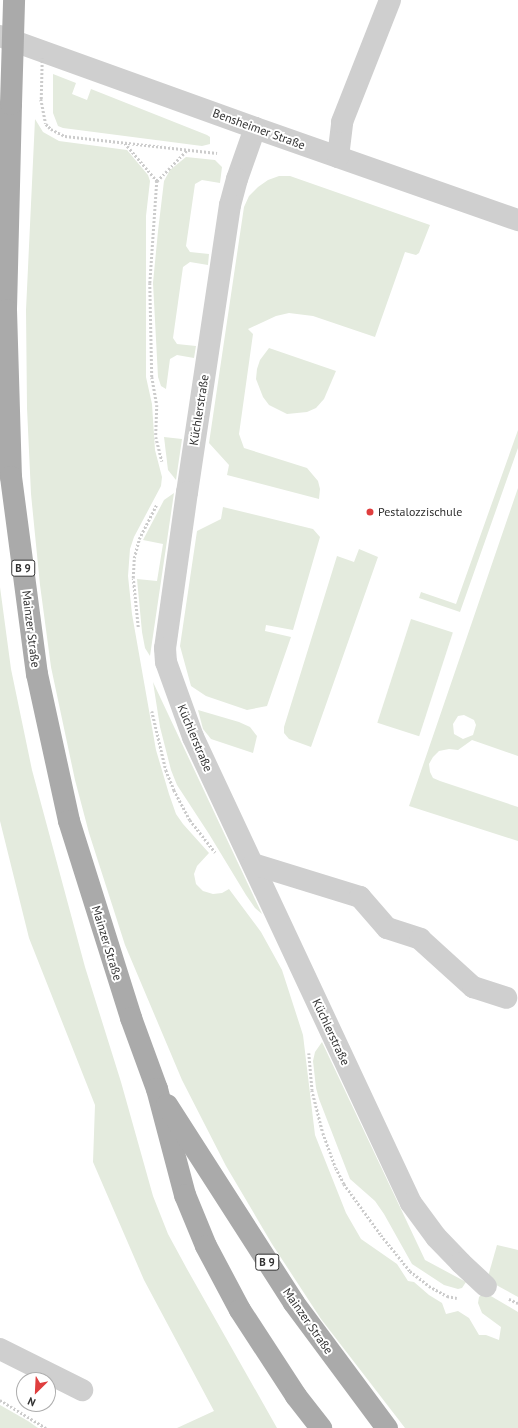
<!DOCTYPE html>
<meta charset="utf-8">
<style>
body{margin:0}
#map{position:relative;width:518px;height:1428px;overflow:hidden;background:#fff;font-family:"PT Sans",sans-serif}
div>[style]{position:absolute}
.green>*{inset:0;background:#e4ebde;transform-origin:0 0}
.path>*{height:2.5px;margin-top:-1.25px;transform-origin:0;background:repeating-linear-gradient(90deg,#ccc 0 2px,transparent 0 4px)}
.minor>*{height:22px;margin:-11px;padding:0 11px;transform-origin:11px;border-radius:11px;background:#cfcfcf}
.major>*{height:22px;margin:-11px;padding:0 11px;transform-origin:11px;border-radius:11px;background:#aaa}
.path-bridge>*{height:2.5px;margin-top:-1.25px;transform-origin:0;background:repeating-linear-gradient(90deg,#ccc 0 2px,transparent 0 4px)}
.major-bridge>*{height:22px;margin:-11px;padding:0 11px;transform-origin:11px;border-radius:11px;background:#aaa}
.dots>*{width:11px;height:11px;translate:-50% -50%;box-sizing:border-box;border:2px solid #fff;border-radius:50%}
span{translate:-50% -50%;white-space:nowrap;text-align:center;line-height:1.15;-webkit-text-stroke:4px #fff;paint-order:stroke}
.shield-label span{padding:1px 3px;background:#fff;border:1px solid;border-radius:3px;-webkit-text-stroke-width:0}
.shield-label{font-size:11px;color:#323232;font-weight:700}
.street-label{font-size:12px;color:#323232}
.poi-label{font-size:12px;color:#323232}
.left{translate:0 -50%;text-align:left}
.north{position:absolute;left:16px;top:1372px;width:40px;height:40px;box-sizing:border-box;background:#fff;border:1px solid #adadad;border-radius:50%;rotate:204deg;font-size:11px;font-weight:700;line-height:16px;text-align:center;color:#323232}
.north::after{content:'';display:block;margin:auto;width:14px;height:18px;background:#df3e3e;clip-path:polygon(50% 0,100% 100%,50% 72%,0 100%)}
</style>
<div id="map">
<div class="green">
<div style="clip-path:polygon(53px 74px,76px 83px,72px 94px,87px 100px,91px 89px,207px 135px,210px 137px,210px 144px,202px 146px,63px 128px,58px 126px,53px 113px)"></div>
<div style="clip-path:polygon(35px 119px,43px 132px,59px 141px,127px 150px,148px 175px,150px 181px,146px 216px,146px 377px,152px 404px,155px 450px,162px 477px,161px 486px,134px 537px,130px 549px,128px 576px,132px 614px,156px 750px,169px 794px,176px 814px,183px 824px,209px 853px,197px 866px,194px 874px,196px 884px,203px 891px,213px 894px,222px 893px,229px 889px,261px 932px,282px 970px,303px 1035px,315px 1135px,346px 1213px,361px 1239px,397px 1264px,408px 1281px,414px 1282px,429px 1295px,442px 1303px,446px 1314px,458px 1311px,469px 1318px,479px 1335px,486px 1335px,499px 1340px,501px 1327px,482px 1313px,478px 1303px,479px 1297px,484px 1292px,518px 1312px,518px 1428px,405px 1428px,321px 1319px,272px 1244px,226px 1166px,182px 1080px,125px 945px,89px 833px,75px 780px,51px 667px,40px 585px,31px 494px,27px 408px,26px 310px)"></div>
<div style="clip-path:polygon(186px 157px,215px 160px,222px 167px,220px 183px,202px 180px,195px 184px,186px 246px,190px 252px,209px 254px,208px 265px,190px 262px,183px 267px,173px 338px,177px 344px,196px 346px,194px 358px,177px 355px,170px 359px,166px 389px,161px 386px,158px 377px,153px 283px,158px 231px,164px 181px,170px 170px)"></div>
<div style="clip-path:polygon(279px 176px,290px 176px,430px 225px,419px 253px,416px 255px,405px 252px,375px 337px,313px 316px,289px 313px,276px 316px,248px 329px,253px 334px,239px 434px,244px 448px,307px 468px,318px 481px,320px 489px,319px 499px,227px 475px,229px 465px,209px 443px,244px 207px,249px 196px,258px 187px,268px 180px)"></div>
<div style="clip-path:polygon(269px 348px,336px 371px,324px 399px,316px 408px,307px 412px,287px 414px,269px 405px,263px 397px,256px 379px,257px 369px,260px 360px)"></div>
<div style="clip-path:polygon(518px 430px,518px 448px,460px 612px,419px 598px,421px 592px,456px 604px)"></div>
<div style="clip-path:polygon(164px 437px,182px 439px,176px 480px,168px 470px)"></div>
<div style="clip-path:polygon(evenodd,518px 488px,518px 756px,472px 740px,458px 750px,449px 749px,439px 751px,433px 757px,429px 764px,430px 772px,433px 778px,440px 781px,518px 807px,518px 841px,409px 806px,518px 488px,464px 715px,474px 720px,476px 725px,473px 735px,463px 739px,454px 734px,453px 724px,458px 716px,464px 715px)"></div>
<div style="clip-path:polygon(174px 493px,150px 656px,145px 648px,142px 632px,137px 579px,157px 581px,163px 544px,143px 540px,164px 500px)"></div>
<div style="clip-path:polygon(223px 507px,313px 529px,320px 537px,293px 630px,266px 625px,265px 631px,291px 637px,267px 706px,247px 710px,206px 696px,191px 686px,180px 646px,197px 531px,221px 519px)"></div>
<div style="clip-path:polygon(359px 549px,378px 557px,311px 747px,289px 739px,284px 733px,284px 727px,337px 556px,354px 562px)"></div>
<div style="clip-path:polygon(0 587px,11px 669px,32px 770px,85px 967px,121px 1082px,153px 1196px,168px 1234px,187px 1269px,277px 1428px,177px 1428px,214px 1411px,144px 1280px,93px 1162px,95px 1105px,29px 938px,0 821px)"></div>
<div style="left:411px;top:619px;width:44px;height:109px;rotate:18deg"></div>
<div style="clip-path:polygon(153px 682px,262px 914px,255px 908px,246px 895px,209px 834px,177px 785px,171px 770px,160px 727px)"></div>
<div style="clip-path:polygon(198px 710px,239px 722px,250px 727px,257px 736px,253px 753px,211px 739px,203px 729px)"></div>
<div style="clip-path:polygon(322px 1042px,425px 1260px,466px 1282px,462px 1288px,458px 1289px,444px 1285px,412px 1264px,384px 1214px,375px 1201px,350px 1179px,319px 1099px,316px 1088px,313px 1061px,315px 1052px)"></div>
<div style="clip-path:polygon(497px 1245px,518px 1250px,518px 1297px,487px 1280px)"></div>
<div style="clip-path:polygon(0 1405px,28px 1421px,38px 1428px,0 1428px)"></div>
</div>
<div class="path">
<div style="left:41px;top:99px;width:25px;rotate:79deg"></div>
<div style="left:46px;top:124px;width:7px;rotate:45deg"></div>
<div style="left:51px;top:129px;width:16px;rotate:27deg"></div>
<div style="left:65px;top:136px;width:153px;rotate:6.4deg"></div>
<div style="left:125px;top:143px;width:50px;rotate:49.9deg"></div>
<div style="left:157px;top:181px;width:102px;rotate:93.9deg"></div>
<div style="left:150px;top:283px;width:94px;rotate:88.8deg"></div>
<div style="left:152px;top:377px;width:28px;rotate:80deg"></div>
<div style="left:157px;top:405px;width:32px;rotate:92deg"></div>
<div style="left:156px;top:437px;width:25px;rotate:76deg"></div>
<div style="left:157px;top:181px;width:43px;rotate:-45.9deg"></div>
<div style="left:138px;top:627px;width:49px;rotate:-95.8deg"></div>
<div style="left:133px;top:578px;width:20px;rotate:-87deg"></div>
<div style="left:134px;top:558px;width:20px;rotate:-75deg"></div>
<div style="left:139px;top:539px;width:38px;rotate:-63deg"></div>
<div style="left:152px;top:711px;width:61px;rotate:76.7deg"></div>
<div style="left:166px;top:770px;width:22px;rotate:68deg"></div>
<div style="left:174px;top:790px;width:34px;rotate:62deg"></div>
<div style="left:190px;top:820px;width:41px;rotate:52deg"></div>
<div style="left:309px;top:1053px;width:37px;rotate:85deg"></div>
<div style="left:312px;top:1090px;width:44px;rotate:75.7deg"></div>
<div style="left:323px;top:1133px;width:37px;rotate:70deg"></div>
<div style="left:336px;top:1168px;width:18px;rotate:63deg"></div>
<div style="left:344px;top:1184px;width:63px;rotate:54deg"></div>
<div style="left:381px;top:1235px;width:46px;rotate:51.1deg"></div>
<div style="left:410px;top:1271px;width:24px;rotate:38deg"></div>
<div style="left:429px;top:1286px;width:21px;rotate:29deg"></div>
<div style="left:447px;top:1296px;width:10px;rotate:11deg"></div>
<div style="left:509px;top:1299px;width:10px;rotate:24deg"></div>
<div style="left:0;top:1400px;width:54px;rotate:31.3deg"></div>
</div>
<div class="minor">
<div style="left:0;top:36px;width:271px;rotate:19.8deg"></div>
<div style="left:255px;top:128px;width:279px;rotate:19.3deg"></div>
<div style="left:255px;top:128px;width:54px;rotate:109.4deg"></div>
<div style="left:237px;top:179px;width:27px;rotate:105deg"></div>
<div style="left:230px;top:205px;width:290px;rotate:98.5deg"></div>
<div style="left:187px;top:492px;width:158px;rotate:98deg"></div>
<div style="left:165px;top:648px;width:14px;rotate:86deg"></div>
<div style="left:166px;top:662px;width:80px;rotate:70.2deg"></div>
<div style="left:193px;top:737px;width:514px;rotate:64.93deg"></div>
<div style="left:411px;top:1203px;width:42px;rotate:53.7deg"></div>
<div style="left:436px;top:1237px;width:36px;rotate:46deg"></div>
<div style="left:461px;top:1263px;width:34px;rotate:43deg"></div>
<div style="left:338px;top:157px;width:35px;rotate:-83deg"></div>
<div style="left:342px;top:122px;width:131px;rotate:-68.5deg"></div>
<div style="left:253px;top:864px;width:112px;rotate:17.1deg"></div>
<div style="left:360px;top:897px;width:41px;rotate:48.9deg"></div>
<div style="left:387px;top:928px;width:35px;rotate:18deg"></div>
<div style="left:420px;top:939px;width:72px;rotate:42.2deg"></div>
<div style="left:473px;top:987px;width:35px;rotate:18deg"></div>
<div style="left:0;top:1349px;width:92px;rotate:26.6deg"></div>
</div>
<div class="major">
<div style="left:11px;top:104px;width:206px;rotate:91.4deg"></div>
<div style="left:6px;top:310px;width:167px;rotate:88.3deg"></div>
<div style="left:11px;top:477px;width:199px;rotate:82.5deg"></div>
<div style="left:37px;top:674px;width:150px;rotate:77.7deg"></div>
<div style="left:69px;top:821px;width:207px;rotate:72.5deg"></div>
<div style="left:131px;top:1018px;width:76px;rotate:69.9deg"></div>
<div style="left:157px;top:1089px;width:110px;rotate:75.2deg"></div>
<div style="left:185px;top:1195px;width:55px;rotate:67.6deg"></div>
<div style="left:206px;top:1246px;width:72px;rotate:62deg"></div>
<div style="left:240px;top:1310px;width:103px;rotate:56.9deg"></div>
<div style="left:296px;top:1396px;width:41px;rotate:52deg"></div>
<div style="left:167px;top:1105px;width:235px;rotate:57.3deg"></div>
<div style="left:294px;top:1303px;width:156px;rotate:53.4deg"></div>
</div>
<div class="path-bridge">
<div style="left:41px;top:99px;width:41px;rotate:-88.6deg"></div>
</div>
<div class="major-bridge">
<div style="left:11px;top:104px;width:104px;rotate:-88.3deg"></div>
</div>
<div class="dots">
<div style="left:370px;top:512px;background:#df3e3e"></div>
</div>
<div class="shield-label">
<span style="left:23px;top:568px">B 9</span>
<span style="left:267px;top:1262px">B 9</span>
</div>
<div class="street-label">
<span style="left:259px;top:129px;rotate:20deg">Bensheimer Straße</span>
<span style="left:199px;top:410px;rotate:-81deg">Küchlerstraße</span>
<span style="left:31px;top:629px;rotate:83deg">Mainzer Straße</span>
<span style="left:195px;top:738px;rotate:67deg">Küchlerstraße</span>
<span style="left:107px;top:943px;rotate:73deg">Mainzer Straße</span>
<span style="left:331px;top:1032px;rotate:65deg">Küchlerstraße</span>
<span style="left:308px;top:1321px;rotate:55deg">Mainzer Straße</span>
</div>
<div class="poi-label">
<span class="left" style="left:378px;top:512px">Pestalozzischule</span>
</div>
<div class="north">N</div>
</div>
